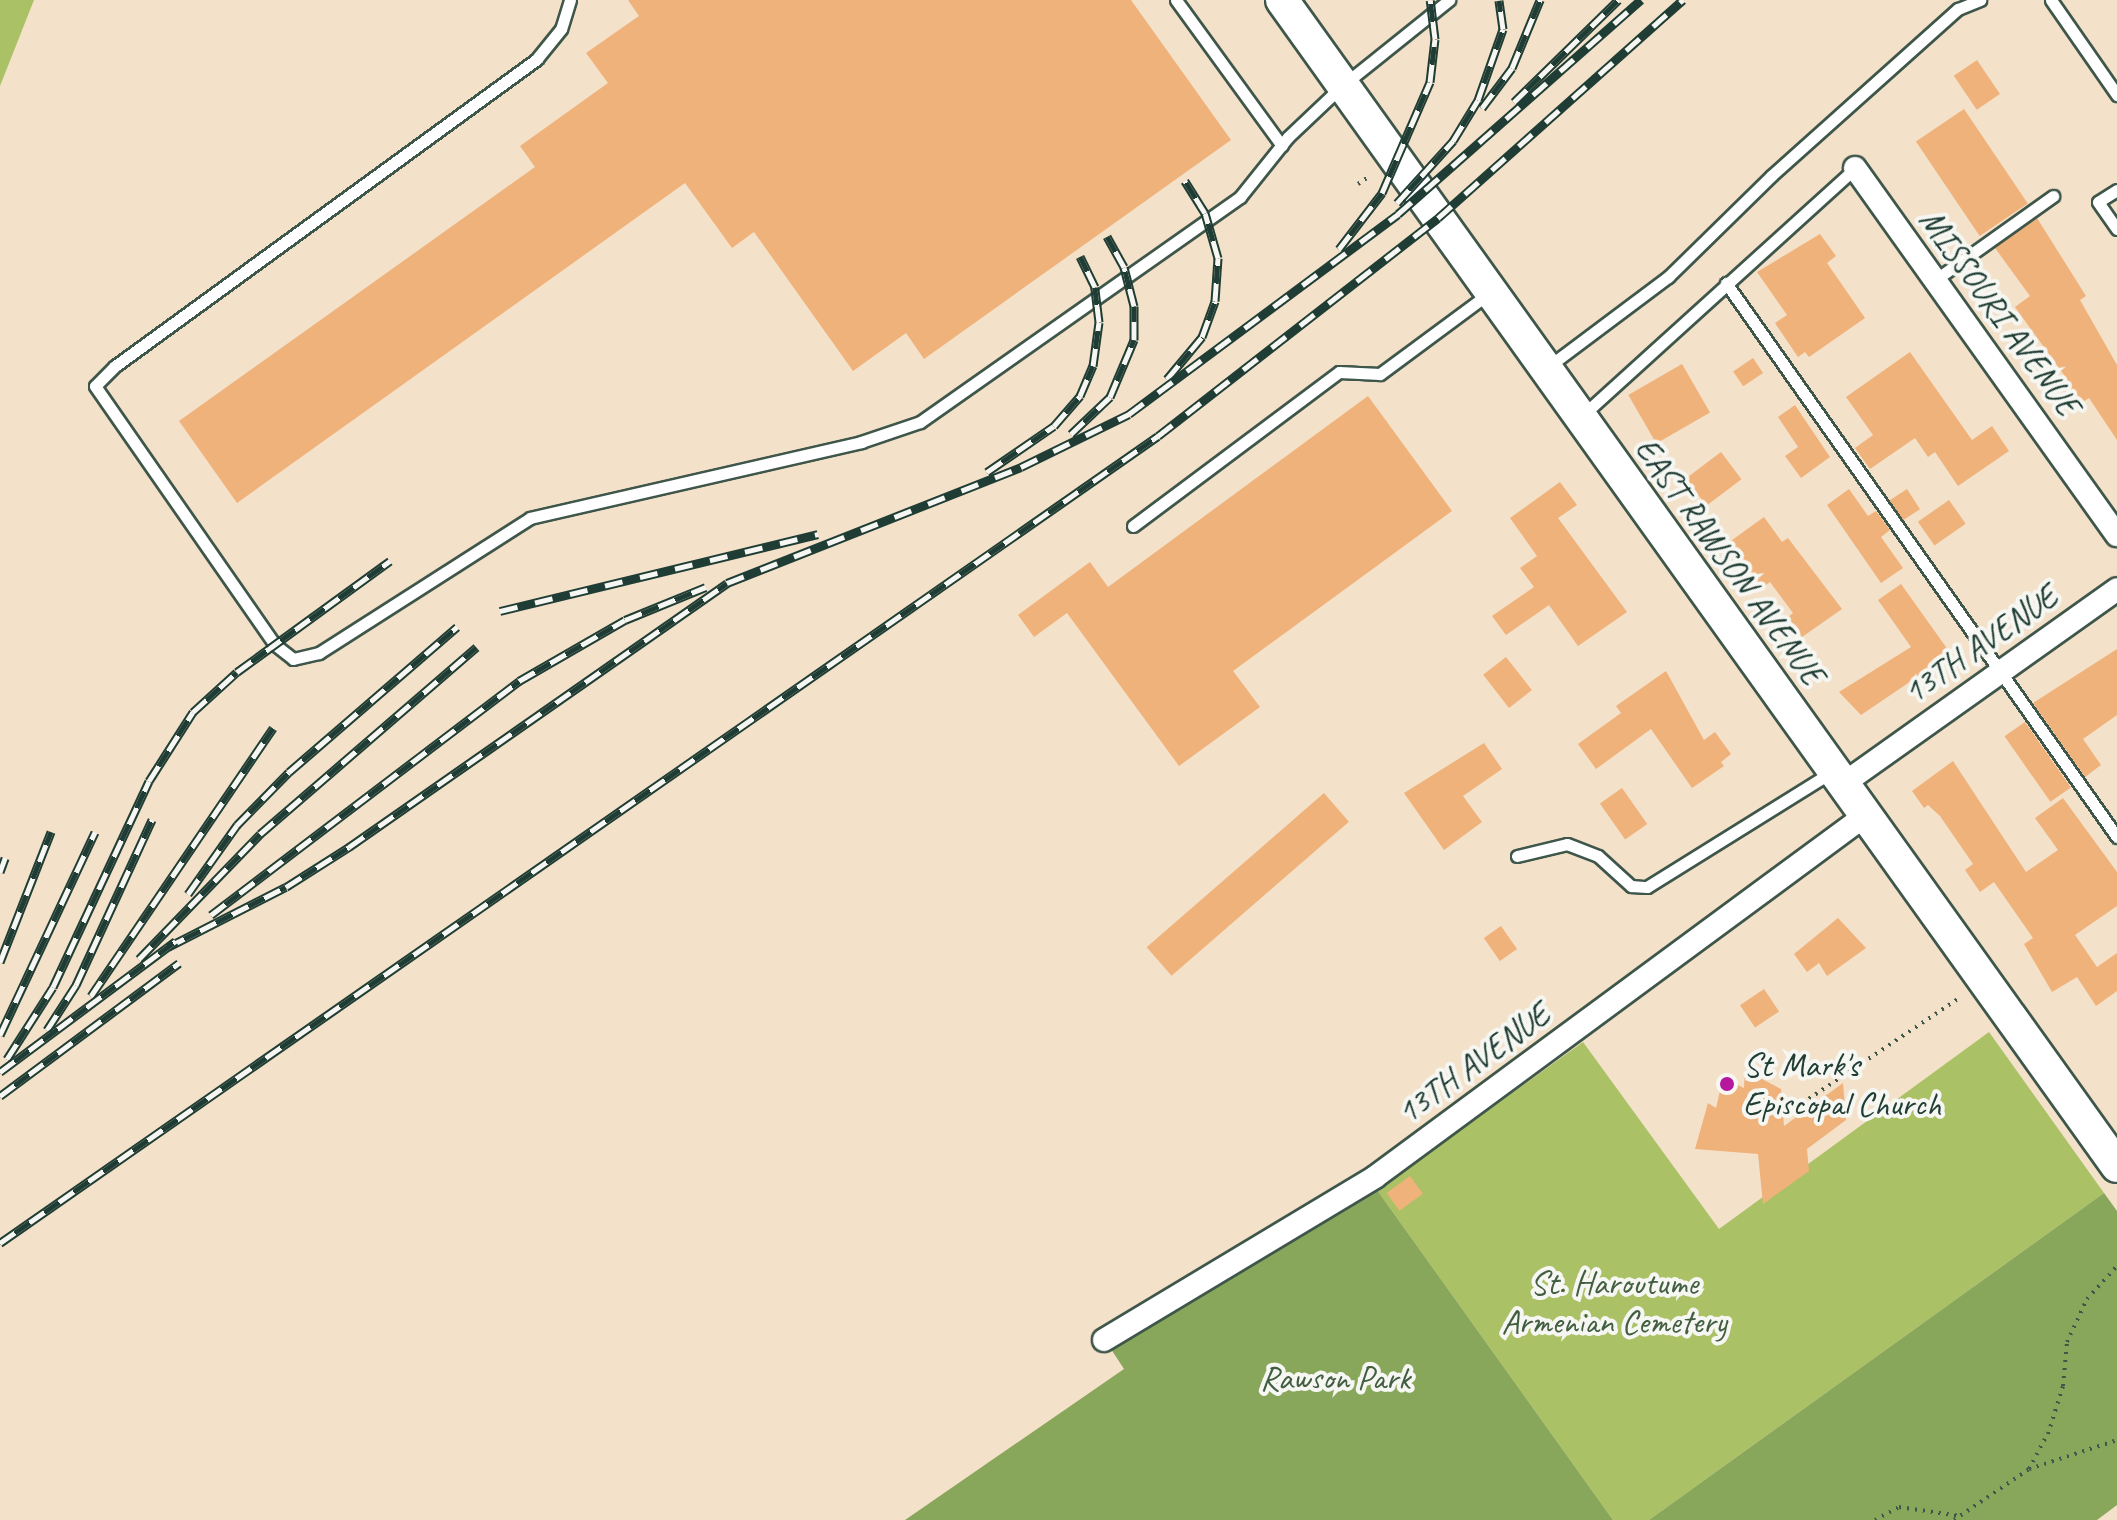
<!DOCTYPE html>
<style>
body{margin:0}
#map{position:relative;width:2117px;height:1520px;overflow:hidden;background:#f3e1c9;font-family:Caveat,sans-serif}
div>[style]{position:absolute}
.green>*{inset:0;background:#abc166}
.forest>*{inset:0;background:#88a75b}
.building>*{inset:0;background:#f0b27b;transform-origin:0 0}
.path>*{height:4px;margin-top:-2px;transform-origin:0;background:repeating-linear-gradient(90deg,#3f564a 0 2px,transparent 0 8px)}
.roads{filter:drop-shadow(2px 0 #3f564a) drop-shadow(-2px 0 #3f564a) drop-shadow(0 2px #3f564a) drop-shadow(0 -2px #3f564a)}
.service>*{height:11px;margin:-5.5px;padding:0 5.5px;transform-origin:5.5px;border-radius:5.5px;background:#fff}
.minor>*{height:22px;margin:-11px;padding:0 11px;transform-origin:11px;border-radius:11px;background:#fff}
.secondary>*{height:32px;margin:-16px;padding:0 16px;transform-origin:16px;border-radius:16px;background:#fff}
.rail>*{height:9px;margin-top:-4.5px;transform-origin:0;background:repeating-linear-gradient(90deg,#f6f6f2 0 18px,#1f3d34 0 36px);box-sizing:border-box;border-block:2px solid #1f3d34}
.dots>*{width:22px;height:22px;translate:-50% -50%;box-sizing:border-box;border:4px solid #f6f6f2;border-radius:50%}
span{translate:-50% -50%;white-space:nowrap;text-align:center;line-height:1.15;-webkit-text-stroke:8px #f6f6f2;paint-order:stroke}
.street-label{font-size:34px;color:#1f3d34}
.poi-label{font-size:34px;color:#1f3d34}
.left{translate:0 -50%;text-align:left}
.park-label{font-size:34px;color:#425e40}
</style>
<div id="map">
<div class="green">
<div style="clip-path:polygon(0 0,34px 0,0 86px)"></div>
<div style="clip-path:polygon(1989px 1032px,2104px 1193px,1649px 1520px,1613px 1520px,1377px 1190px,1583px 1042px,1719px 1229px)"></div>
</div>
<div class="forest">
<div style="clip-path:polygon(1377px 1190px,1613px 1520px,905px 1520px,1124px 1369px,1109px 1346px)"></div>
<div style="clip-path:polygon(2104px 1193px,2117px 1211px,2117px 1505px,2097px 1520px,1649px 1520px)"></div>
</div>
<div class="building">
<div style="clip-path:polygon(628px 0,1131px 0,1231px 140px,924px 359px,906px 333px,853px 371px,754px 232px,732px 248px,685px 183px,237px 503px,179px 421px,535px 167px,520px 146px,608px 83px,586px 53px,639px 16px)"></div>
<div style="left:1977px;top:60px;width:41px;height:28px;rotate:56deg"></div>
<div style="left:1964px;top:109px;width:114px;height:58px;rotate:56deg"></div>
<div style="clip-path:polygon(2037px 218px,2086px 296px,2080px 300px,2117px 365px,2117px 440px,2089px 398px,2075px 407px,2061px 388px,2069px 382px,2015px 307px,2030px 296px,1995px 248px)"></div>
<div style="clip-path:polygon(1820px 234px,1836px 256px,1827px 263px,1865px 318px,1809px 357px,1805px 352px,1798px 357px,1775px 323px,1787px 315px,1757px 272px)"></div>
<div style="clip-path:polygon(1910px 352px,1972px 440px,1992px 426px,2009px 451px,1958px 486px,1935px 452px,1928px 457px,1915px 438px,1870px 469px,1855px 448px,1873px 435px,1846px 397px)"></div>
<div style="left:1753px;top:358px;width:18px;height:24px;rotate:56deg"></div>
<div style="left:1682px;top:364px;width:56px;height:62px;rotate:60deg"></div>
<div style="clip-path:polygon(1368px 396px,1452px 511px,1233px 671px,1260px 707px,1179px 766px,1067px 613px,1034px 637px,1018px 615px,1090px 562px,1108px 587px)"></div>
<div style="clip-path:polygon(1795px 405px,1830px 457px,1801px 478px,1785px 456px,1798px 447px,1778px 417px)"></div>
<div style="left:1721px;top:452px;width:34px;height:44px;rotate:53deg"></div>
<div style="clip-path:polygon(1560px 482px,1577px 505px,1558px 518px,1627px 612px,1578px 646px,1549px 605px,1506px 635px,1492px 616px,1534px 587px,1520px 568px,1537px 556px,1510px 518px)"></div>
<div style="clip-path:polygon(1849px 489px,1868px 516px,1876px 511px,1890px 530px,1881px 537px,1903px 568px,1881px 583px,1827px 505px)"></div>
<div style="left:1907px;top:489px;width:24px;height:21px;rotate:57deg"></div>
<div style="left:1949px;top:500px;width:29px;height:38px;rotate:55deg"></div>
<div style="clip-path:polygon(1764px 517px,1782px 542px,1788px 538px,1842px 609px,1802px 637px,1788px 617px,1793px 613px,1770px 582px,1762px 588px,1728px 543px)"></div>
<div style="clip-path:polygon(1901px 584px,1951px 654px,1861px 715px,1839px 692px,1911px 647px,1878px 600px)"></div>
<div style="clip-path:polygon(2117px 649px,2117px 715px,2083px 739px,2101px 765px,2085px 777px,2033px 703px)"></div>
<div style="left:1506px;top:657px;width:42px;height:29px;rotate:52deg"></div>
<div style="clip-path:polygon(1666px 671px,1704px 740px,1715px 732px,1731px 754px,1721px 762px,1724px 766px,1692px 788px,1651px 729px,1596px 769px,1578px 744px,1621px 713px,1616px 706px)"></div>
<div style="left:2025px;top:722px;width:80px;height:25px;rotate:55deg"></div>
<div style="clip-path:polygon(1484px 743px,1502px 769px,1463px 796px,1482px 822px,1444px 850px,1404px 793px)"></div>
<div style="clip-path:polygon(1953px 761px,2026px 872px,2058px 850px,2035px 818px,2063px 798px,2117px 872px,2117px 906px,2075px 935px,2097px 967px,2117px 953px,2117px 991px,2096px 1006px,2077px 977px,2052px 992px,2024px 944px,2033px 938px,1994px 882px,1980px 892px,1965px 870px,1973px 864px,1940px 816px,1928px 805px,1924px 808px,1912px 791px)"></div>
<div style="left:1622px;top:788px;width:44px;height:27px;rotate:55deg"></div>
<div style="left:1324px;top:793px;width:38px;height:235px;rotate:49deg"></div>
<div style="clip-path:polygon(1838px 918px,1866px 948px,1827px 976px,1819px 963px,1807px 972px,1794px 954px)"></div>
<div style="left:1501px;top:926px;width:28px;height:21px;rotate:55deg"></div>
<div style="left:1764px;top:989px;width:27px;height:29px;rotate:56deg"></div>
<div style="clip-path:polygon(1745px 1070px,1781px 1089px,1784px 1126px,1843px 1083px,1846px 1120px,1807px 1149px,1809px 1171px,1763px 1204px,1758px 1154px,1695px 1149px,1708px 1103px,1716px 1108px,1723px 1078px,1744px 1088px)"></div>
<div style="left:1410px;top:1176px;width:22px;height:29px;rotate:54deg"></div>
</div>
<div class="path">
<div style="left:1358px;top:184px;width:14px;rotate:-34deg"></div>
<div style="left:1789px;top:1112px;width:205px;rotate:-33.8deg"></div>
<div style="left:2029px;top:1469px;width:40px;rotate:-62deg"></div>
<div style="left:2048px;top:1434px;width:50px;rotate:-72.6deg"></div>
<div style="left:2063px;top:1386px;width:44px;rotate:-84.8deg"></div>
<div style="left:2067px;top:1342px;width:47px;rotate:-65.1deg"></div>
<div style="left:2087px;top:1299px;width:45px;rotate:-47.7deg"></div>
<div style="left:1875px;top:1520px;width:27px;rotate:-28deg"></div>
<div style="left:1899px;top:1507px;width:62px;rotate:8.4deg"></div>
<div style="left:1954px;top:1520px;width:91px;rotate:-34.2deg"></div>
<div style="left:2029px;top:1469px;width:93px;rotate:-18.2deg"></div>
</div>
<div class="roads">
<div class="service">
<div style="left:570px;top:0;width:30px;rotate:107deg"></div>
<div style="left:561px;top:29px;width:38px;rotate:129deg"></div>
<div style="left:537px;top:59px;width:522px;rotate:143.96deg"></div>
<div style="left:115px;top:366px;width:28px;rotate:135deg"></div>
<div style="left:95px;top:386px;width:314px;rotate:55.2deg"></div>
<div style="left:274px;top:644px;width:24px;rotate:38deg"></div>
<div style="left:293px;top:659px;width:27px;rotate:-13deg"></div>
<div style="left:319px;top:653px;width:250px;rotate:-32.6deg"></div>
<div style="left:530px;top:518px;width:340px;rotate:-12.9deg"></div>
<div style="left:861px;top:442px;width:62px;rotate:-18.7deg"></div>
<div style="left:920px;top:422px;width:391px;rotate:-35.1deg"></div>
<div style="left:1240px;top:197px;width:77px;rotate:-51.3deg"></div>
<div style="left:1288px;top:137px;width:76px;rotate:-43.4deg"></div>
<div style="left:1343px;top:85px;width:136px;rotate:-38.7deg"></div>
<div style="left:1176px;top:0;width:180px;rotate:54deg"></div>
<div style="left:2051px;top:0;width:116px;rotate:55.2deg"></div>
<div style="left:2117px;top:190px;width:22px;rotate:148deg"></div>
<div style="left:2098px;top:202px;width:33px;rotate:55deg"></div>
<div style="left:1935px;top:280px;width:145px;rotate:-35.4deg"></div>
<div style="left:1726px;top:283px;width:678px;rotate:54.79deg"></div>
<div style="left:1549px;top:366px;width:149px;rotate:-36.8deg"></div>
<div style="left:1668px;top:277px;width:144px;rotate:-44.4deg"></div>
<div style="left:1771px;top:176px;width:251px;rotate:-41.8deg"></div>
<div style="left:1958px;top:9px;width:24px;rotate:-22deg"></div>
<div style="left:1584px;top:414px;width:366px;rotate:-42.2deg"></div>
<div style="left:1133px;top:526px;width:257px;rotate:-36.8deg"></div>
<div style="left:1339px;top:372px;width:41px;rotate:2.8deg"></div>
<div style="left:1380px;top:374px;width:138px;rotate:-36.5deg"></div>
<div style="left:1517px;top:856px;width:51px;rotate:-13.5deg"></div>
<div style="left:1567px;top:844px;width:33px;rotate:21deg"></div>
<div style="left:1598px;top:856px;width:45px;rotate:42.3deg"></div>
<div style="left:1631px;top:886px;width:16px;rotate:4deg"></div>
<div style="left:1647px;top:887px;width:219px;rotate:-31.9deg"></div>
</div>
<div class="minor">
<div style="left:1855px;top:168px;width:451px;rotate:54.5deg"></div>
<div style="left:1843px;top:784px;width:336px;rotate:-35.4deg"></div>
<div style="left:1104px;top:1340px;width:316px;rotate:-31deg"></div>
<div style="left:1375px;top:1177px;width:610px;rotate:-36.4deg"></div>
</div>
<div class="secondary">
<div style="left:1282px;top:0;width:1434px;rotate:54.39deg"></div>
</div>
</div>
<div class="rail">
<div style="left:1514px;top:102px;width:146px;rotate:-44.4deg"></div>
<div style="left:1482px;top:108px;width:50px;rotate:-53.1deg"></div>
<div style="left:1512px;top:68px;width:74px;rotate:-67.6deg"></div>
<div style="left:1397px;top:203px;width:84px;rotate:-47.9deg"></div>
<div style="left:1453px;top:141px;width:48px;rotate:-58.6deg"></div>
<div style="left:1478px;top:100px;width:75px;rotate:-70.6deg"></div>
<div style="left:1503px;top:29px;width:29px;rotate:-98deg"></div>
<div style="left:1339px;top:249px;width:71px;rotate:-52.5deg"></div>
<div style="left:1382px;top:193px;width:121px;rotate:-66.6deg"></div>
<div style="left:1430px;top:82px;width:43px;rotate:-83.4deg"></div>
<div style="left:1435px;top:39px;width:39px;rotate:-97deg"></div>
<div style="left:1167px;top:379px;width:55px;rotate:-50.2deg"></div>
<div style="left:1202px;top:337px;width:38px;rotate:-70deg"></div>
<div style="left:1215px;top:301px;width:43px;rotate:-86deg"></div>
<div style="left:1218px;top:258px;width:47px;rotate:-106.1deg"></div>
<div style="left:1205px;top:213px;width:38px;rotate:-122deg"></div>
<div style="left:1071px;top:434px;width:54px;rotate:-43.5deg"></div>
<div style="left:1110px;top:397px;width:62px;rotate:-67.2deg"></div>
<div style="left:1134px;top:340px;width:34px;rotate:-90deg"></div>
<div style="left:1134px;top:306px;width:40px;rotate:-104.4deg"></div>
<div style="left:1124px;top:267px;width:35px;rotate:-119deg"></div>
<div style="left:987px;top:472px;width:81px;rotate:-34.5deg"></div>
<div style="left:1054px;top:426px;width:40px;rotate:-49deg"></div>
<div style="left:1080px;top:396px;width:33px;rotate:-67deg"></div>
<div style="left:1093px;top:366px;width:44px;rotate:-82.2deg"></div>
<div style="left:1099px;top:322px;width:35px;rotate:-97deg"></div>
<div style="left:1095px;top:287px;width:34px;rotate:-116deg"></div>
<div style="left:500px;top:611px;width:327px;rotate:-13.6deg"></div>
<div style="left:0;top:872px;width:15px;rotate:-70deg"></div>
<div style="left:188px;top:894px;width:85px;rotate:-54.6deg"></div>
<div style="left:237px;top:825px;width:74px;rotate:-45.5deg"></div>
<div style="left:289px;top:772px;width:222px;rotate:-40.8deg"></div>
<div style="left:211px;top:915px;width:387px;rotate:-37.2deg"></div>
<div style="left:519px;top:681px;width:122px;rotate:-29.9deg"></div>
<div style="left:625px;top:620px;width:87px;rotate:-22.2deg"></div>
<div style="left:168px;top:947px;width:132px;rotate:-27deg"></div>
<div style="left:286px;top:887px;width:75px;rotate:-32.4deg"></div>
<div style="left:349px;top:847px;width:461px;rotate:-34.9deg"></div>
<div style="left:727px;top:583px;width:316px;rotate:-21.5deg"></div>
<div style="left:1021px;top:467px;width:120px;rotate:-26.1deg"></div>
<div style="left:1129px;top:414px;width:335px;rotate:-36.6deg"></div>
<div style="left:1398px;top:214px;width:324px;rotate:-41.4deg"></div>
<div style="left:139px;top:959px;width:174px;rotate:-45.9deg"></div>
<div style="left:260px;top:834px;width:286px;rotate:-40.8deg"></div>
<div style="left:0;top:962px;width:140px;rotate:-68.6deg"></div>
<div style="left:91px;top:996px;width:324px;rotate:-55.8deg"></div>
<div style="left:47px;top:1030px;width:54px;rotate:-57.2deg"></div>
<div style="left:76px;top:985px;width:182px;rotate:-65.3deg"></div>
<div style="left:0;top:1035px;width:224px;rotate:-64.9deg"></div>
<div style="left:7px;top:1059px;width:85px;rotate:-57.4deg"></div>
<div style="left:53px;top:987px;width:227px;rotate:-65deg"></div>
<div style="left:149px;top:781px;width:82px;rotate:-57.5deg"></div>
<div style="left:193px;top:712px;width:59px;rotate:-42.3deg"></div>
<div style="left:237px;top:672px;width:189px;rotate:-36deg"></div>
<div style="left:0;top:1072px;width:219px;rotate:-36.7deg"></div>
<div style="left:0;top:1096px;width:223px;rotate:-36.6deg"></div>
<div style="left:0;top:1243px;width:1411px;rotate:-34.87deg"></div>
<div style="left:1158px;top:436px;width:355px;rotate:-37.9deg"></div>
<div style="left:1438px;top:218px;width:328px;rotate:-41.7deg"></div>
</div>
<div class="dots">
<div style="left:1727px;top:1084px;background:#b5179e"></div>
</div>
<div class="street-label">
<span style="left:2000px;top:312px;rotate:54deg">MISSOURI AVENUE</span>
<span style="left:1730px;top:561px;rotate:54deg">EAST RAWSON AVENUE</span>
<span style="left:1980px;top:644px;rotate:-35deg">13TH AVENUE</span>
<span style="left:1473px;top:1063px;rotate:-36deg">13TH AVENUE</span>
</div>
<div class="poi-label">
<span class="left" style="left:1743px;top:1084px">St Mark's<br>Episcopal Church</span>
</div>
<div class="park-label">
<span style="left:1614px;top:1302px">St. Haroutume<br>Armenian Cemetery</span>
<span style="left:1335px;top:1378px">Rawson Park</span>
</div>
</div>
